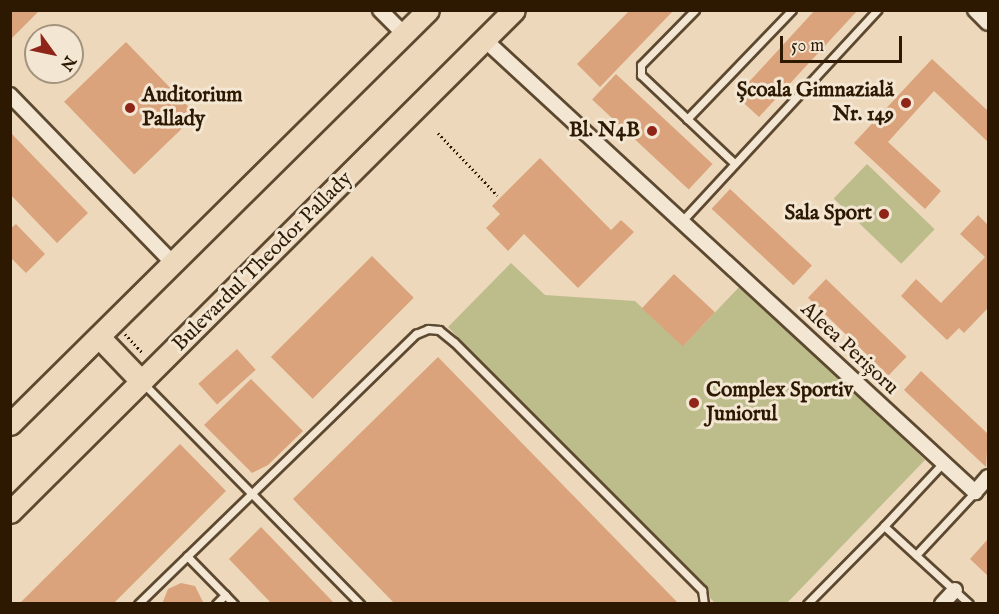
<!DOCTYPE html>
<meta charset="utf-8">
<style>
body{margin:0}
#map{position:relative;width:999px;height:614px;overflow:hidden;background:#edd8bb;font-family:"IM FELL English",serif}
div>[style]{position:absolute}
.green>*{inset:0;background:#bdbd8c;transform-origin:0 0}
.building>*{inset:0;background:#daa37c;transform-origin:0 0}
.path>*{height:3px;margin-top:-1.5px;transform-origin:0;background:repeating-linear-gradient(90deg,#2d1902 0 1.5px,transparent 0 4.5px)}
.roads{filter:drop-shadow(2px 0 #5d4930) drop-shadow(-2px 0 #5d4930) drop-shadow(0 2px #5d4930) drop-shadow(0 -2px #5d4930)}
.service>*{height:7px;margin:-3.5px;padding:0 3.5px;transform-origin:3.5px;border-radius:3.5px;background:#f3e6d3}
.minor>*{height:14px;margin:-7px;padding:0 7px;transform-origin:7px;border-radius:7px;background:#f3e6d3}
.primary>*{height:21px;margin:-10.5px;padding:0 10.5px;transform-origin:10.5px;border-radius:10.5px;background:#edd8bb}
.dots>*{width:16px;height:16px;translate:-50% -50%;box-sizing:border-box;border:3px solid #f3e6d3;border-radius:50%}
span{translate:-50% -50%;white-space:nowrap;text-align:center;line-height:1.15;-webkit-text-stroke:6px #f3e6d3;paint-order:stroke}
.poi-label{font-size:21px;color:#2d1902;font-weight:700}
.right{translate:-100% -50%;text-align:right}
.left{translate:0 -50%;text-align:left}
.street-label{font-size:21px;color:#2d1902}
.frame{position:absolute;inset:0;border:12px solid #2d1902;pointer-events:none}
.north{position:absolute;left:24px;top:24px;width:60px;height:60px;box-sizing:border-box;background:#f3e6d3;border:2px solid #a4947f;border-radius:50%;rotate:123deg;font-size:16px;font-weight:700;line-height:24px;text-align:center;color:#2d1902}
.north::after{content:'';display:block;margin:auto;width:21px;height:27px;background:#8f2418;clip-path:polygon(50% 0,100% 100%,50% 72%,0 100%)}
.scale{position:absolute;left:780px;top:36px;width:122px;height:27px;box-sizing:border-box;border:3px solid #2d1902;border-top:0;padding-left:8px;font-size:18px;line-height:21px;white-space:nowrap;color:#2d1902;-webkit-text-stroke:4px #f3e6d3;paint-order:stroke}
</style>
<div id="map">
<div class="green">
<div style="left:867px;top:164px;width:94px;height:48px;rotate:44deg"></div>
<div style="clip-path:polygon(511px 263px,545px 295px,635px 301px,683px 346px,742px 284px,925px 460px,787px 603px,715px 603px,448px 327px)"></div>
</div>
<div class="building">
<div style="clip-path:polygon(10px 10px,40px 10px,10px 40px)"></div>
<div style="clip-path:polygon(630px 10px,674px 10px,600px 87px,577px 64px)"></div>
<div style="clip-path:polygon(815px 10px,858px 10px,759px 117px,736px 96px)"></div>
<div style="left:126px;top:42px;width:101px;height:86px;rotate:46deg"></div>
<div style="clip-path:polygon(932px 59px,988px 111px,988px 142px,934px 91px,888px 142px,941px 191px,925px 209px,854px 143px)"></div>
<div style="left:616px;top:74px;width:132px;height:35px;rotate:43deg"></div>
<div style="clip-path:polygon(10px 132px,88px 213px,57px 243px,10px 194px)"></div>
<div style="clip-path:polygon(540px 158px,611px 230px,621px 220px,634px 232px,578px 288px,524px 234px,508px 251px,486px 228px,500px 214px,492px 206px)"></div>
<div style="left:730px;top:189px;width:112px;height:27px;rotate:43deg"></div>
<div style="clip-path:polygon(978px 215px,988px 225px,988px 308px,964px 333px,959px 328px,947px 340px,901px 296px,916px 279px,941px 303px,985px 257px,960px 234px)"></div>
<div style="clip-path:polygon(16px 224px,45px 254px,26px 273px,10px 257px,10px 229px)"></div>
<div style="left:372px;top:256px;width:59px;height:143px;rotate:45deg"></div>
<div style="left:674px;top:274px;width:56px;height:47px;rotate:43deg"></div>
<div style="left:826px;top:279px;width:112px;height:26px;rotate:44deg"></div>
<div style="left:237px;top:349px;width:28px;height:52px;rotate:48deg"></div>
<div style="clip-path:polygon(438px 357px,679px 604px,395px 604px,293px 499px)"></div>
<div style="clip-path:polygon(921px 371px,988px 434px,986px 467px,904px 390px)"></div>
<div style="clip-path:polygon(251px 379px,303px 431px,268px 465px,252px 473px,204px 425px)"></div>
<div style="clip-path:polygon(180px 444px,226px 491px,113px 604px,19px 604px)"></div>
<div style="clip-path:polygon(261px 527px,335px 604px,272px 604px,229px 559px)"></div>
<div style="clip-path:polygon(988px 539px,988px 576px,970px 559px)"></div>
<div style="clip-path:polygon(181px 583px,195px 586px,204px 604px,162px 604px,168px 589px)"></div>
</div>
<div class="path">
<div style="left:438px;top:133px;width:86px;rotate:46.4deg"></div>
<div style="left:125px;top:334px;width:26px;rotate:47deg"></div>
</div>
<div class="roads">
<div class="service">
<div style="left:695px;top:10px;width:77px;rotate:134.5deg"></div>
<div style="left:641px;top:65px;width:10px;rotate:90deg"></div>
<div style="left:641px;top:75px;width:129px;rotate:43.4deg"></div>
<div style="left:687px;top:119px;width:151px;rotate:-46.1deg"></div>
<div style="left:681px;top:222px;width:289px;rotate:-47.2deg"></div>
<div style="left:143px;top:383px;width:310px;rotate:45.5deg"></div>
<div style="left:884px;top:526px;width:86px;rotate:-46.9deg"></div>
<div style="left:916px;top:555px;width:86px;rotate:-46.9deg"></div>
<div style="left:187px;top:556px;width:67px;rotate:45.6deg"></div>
<div style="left:138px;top:604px;width:388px;rotate:-44.2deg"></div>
<div style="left:416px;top:334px;width:13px;rotate:-23deg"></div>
<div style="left:428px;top:329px;width:11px;rotate:5deg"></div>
<div style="left:439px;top:330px;width:19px;rotate:39deg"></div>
<div style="left:454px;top:342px;width:351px;rotate:45deg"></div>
<div style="left:702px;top:590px;width:14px;rotate:82deg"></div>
<div style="left:216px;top:604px;width:13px;rotate:-45deg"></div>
<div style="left:807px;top:604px;width:110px;rotate:-45.4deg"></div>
<div style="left:884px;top:526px;width:115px;rotate:42.5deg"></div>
</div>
<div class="minor">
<div style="left:380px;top:10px;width:34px;rotate:45deg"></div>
<div style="left:975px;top:10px;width:18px;rotate:45deg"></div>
<div style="left:485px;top:40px;width:667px;rotate:42.69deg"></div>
<div style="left:975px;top:492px;width:20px;rotate:-49deg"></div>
<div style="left:10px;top:95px;width:234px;rotate:45.9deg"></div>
<div style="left:942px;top:604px;width:19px;rotate:-47deg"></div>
</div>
<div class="primary">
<div style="left:99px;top:337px;width:62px;rotate:46.3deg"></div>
<div style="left:10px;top:424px;width:588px;rotate:-44.72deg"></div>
<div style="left:10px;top:512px;width:711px;rotate:-44.89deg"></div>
</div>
</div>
<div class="dots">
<div style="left:906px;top:103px;background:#8f2418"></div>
<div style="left:130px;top:108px;background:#8f2418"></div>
<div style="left:652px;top:131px;background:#8f2418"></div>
<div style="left:884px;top:214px;background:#8f2418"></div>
<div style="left:694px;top:403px;background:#8f2418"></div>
</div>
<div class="poi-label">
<span class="right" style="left:894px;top:103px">Școala Gimnazială<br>Nr. 149</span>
<span class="left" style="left:142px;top:108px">Auditorium<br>Pallady</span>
<span class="right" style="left:640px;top:131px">Bl. N4B</span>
<span class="right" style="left:872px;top:214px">Sala Sport</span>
<span class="left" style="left:706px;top:403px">Complex Sportiv<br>Juniorul</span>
</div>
<div class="street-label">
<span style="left:263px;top:262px;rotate:-45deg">Bulevardul Theodor Pallady</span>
<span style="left:849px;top:349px;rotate:43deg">Aleea Perișoru</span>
</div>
<div class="frame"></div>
<div class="north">N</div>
<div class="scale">50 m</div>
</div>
